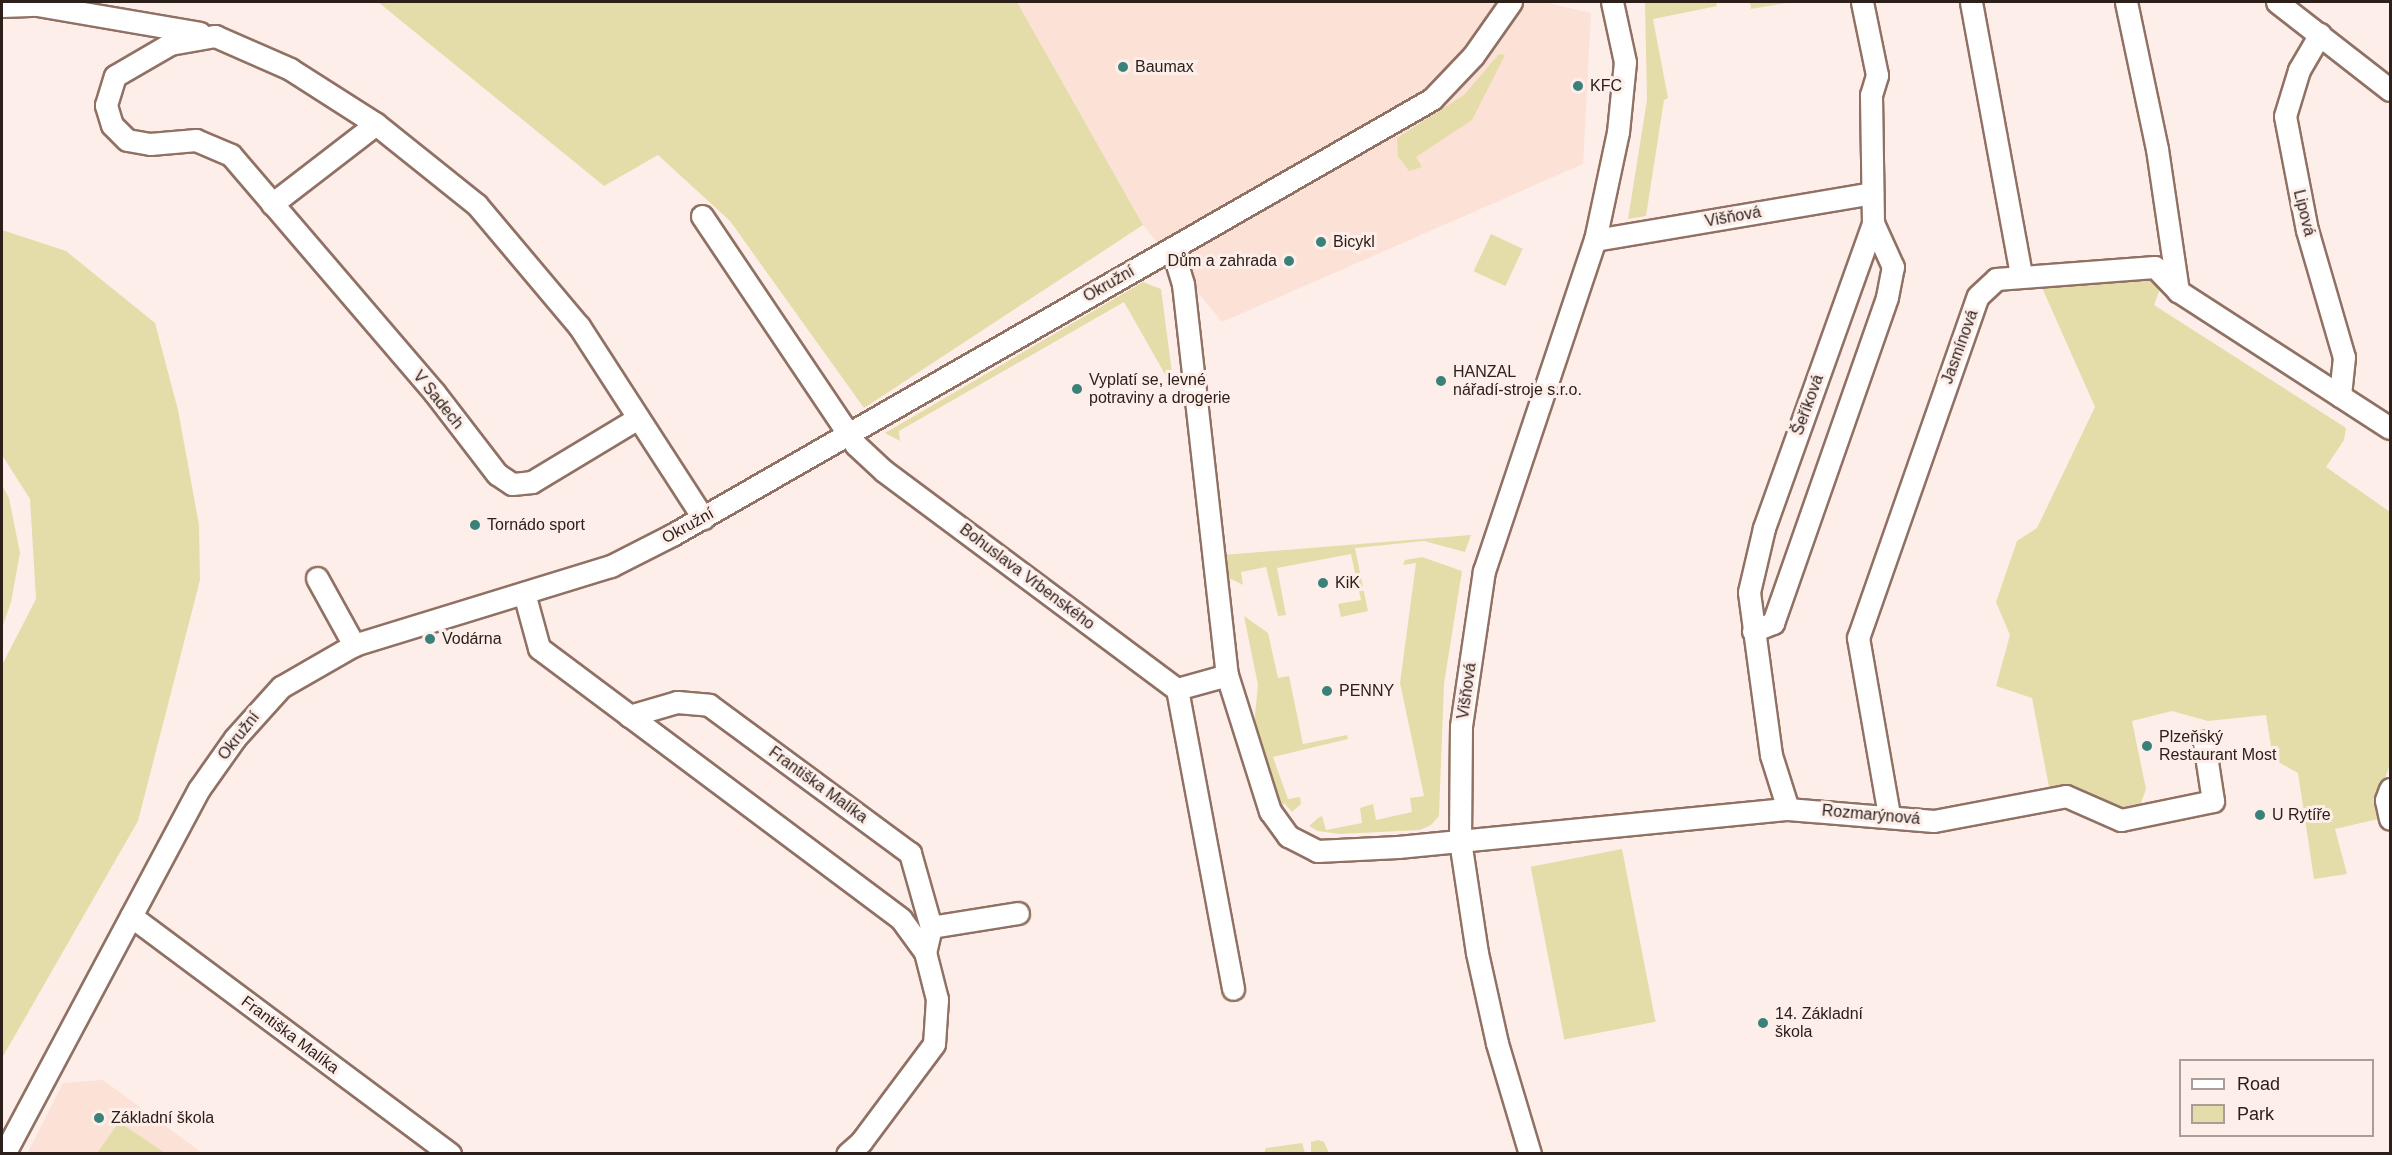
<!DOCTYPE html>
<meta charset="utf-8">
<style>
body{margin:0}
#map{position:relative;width:2392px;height:1155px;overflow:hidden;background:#fdeee9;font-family:Arial,sans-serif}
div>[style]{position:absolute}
.built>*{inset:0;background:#fbe1d6}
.green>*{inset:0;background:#e5dda9;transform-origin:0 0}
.roads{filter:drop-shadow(2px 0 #907164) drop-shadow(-2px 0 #907164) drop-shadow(0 2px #907164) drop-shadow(0 -2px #907164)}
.minor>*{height:21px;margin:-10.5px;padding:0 10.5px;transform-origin:10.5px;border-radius:10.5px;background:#fff}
.dots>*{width:16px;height:16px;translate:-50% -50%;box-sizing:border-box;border:3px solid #fdeee9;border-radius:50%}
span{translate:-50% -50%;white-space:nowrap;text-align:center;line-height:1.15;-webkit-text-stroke:6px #fdeee9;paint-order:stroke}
.poi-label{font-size:16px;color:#2d201b}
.left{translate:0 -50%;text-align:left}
.right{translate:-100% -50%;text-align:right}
.street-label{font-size:16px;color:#2d201b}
.frame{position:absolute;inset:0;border:3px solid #2d201b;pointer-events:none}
.legend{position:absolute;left:2179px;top:1059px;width:195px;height:78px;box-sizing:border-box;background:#fdeee9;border:2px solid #aa9c97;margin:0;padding:8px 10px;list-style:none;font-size:18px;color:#2d201b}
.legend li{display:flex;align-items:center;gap:12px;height:30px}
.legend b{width:30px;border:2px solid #aa9c97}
</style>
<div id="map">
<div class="built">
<div style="clip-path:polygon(1017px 2px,1544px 2px,1591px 13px,1583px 164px,1222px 322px,1143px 225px)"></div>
<div style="clip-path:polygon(103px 1080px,202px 1153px,27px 1154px,63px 1083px)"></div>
</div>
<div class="green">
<div style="clip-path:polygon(378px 2px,1017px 2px,1143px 225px,864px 408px,730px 221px,658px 155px,604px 186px)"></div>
<div style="clip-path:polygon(1645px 2px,1716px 2px,1717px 6px,1653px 19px,1668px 98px,1664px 100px,1646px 216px,1628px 219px,1647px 100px)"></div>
<div style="clip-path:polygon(1750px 2px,1792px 2px,1751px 9px)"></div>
<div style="clip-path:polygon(1499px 54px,1505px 55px,1472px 120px,1416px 157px,1422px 167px,1409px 171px,1398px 156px,1397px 138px,1464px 95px)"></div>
<div style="clip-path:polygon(2px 230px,66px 251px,155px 323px,178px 410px,199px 525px,200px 580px,138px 821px,2px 1058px,2px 665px,36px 599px,30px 499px,2px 455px)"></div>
<div style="left:1491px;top:234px;width:35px;height:41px;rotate:25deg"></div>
<div style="clip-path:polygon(2149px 273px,2162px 283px,2154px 305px,2346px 428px,2344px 440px,2326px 467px,2390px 512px,2390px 764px,2377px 801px,2378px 819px,2335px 829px,2347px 874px,2314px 879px,2298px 773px,2273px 759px,2266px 715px,2208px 721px,2172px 711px,2132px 721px,2146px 789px,2138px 811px,2111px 810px,2049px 787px,2032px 698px,1996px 686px,2010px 635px,1996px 602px,2017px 541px,2037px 528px,2095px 407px,2039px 281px)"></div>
<div style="clip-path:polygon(1143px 282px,1161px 289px,1172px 373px,1166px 376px,1124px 302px,899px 431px,900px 441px,885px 433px)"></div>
<div style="clip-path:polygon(2px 485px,9px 498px,20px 553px,11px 602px,2px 628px)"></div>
<div style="clip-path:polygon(1471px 535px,1465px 552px,1424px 541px,1355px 548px,1368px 611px,1341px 617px,1338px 604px,1361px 600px,1351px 554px,1277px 568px,1286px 615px,1278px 616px,1266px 567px,1241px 572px,1243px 585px,1225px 576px,1223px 555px)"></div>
<div style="clip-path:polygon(1422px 557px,1462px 571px,1444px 684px,1439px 816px,1431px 825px,1420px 830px,1339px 834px,1318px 831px,1309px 826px,1318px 818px,1322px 816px,1326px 830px,1362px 823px,1360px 808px,1373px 804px,1376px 820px,1412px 812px,1410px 798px,1424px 796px,1400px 683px,1416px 563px,1403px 565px,1405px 560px)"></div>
<div style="clip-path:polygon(1244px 616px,1268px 633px,1278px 678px,1289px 676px,1303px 744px,1347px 735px,1348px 739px,1273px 757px,1288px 799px,1300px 797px,1301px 804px,1292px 812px,1284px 803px,1281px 810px,1262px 760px,1254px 725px,1258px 685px)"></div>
<div style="left:1622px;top:849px;width:176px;height:93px;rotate:79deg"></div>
<div style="clip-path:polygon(119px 1122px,165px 1153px,97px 1153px)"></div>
<div style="clip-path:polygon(1318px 1140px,1324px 1142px,1329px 1153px,1311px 1153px,1311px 1142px)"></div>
<div style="clip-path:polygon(1302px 1143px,1305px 1153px,1264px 1153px,1266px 1148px)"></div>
</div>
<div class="roads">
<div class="minor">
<div style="left:1971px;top:2px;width:277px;rotate:79.6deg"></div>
<div style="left:2126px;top:2px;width:150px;rotate:78.1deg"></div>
<div style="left:2157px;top:149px;width:144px;rotate:81.6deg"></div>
<div style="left:2277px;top:2px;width:143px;rotate:37.9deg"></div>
<div style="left:2px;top:6px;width:35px;rotate:-2deg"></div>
<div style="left:37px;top:5px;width:165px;rotate:9.7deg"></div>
<div style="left:2320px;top:34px;width:42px;rotate:120.3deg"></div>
<div style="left:2299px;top:70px;width:48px;rotate:106.9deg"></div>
<div style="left:2285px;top:116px;width:116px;rotate:79.1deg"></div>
<div style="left:2307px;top:230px;width:132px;rotate:73.8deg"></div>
<div style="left:2344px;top:357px;width:39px;rotate:96deg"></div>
<div style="left:272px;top:204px;width:131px;rotate:-37.6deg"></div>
<div style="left:702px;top:216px;width:276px;rotate:56.1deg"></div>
<div style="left:856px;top:445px;width:38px;rotate:43deg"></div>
<div style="left:884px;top:471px;width:365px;rotate:36.7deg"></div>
<div style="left:1177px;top:689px;width:305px;rotate:79.4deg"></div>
<div style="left:1595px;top:240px;width:281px;rotate:-9.6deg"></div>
<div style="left:1172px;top:248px;width:38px;rotate:73deg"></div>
<div style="left:1183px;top:284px;width:393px;rotate:83.6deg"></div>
<div style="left:1227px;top:675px;width:143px;rotate:72.5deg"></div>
<div style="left:1270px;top:811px;width:31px;rotate:54deg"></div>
<div style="left:1288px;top:836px;width:33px;rotate:27deg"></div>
<div style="left:1317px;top:851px;width:81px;rotate:-2.8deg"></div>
<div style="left:1398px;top:847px;width:392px;rotate:-5.6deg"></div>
<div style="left:1788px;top:809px;width:146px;rotate:4.7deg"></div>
<div style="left:1934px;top:821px;width:134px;rotate:-10.7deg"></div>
<div style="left:2066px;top:796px;width:60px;rotate:23.6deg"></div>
<div style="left:2121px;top:820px;width:94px;rotate:-11.7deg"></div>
<div style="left:2213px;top:801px;width:60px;rotate:-98.7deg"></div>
<div style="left:638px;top:418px;width:124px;rotate:148.9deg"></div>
<div style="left:532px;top:482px;width:20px;rotate:174deg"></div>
<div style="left:512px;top:484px;width:18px;rotate:-146deg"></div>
<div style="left:497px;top:474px;width:103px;rotate:-127.5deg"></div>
<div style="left:434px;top:392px;width:312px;rotate:-130.6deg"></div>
<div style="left:231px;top:155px;width:38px;rotate:-157deg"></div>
<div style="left:196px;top:140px;width:46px;rotate:175deg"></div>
<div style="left:150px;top:144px;width:23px;rotate:-170deg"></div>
<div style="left:127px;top:140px;width:21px;rotate:-135deg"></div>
<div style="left:112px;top:125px;width:21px;rotate:-107deg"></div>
<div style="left:106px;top:105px;width:30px;rotate:-73deg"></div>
<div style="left:115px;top:76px;width:64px;rotate:-30.2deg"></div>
<div style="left:170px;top:44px;width:46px;rotate:-10.1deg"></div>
<div style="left:215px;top:36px;width:82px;rotate:23.7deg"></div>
<div style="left:290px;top:69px;width:102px;rotate:32.6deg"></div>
<div style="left:376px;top:124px;width:129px;rotate:38.7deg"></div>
<div style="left:477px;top:205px;width:158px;rotate:49.9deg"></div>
<div style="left:579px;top:326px;width:229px;rotate:57.1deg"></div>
<div style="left:317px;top:578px;width:77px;rotate:61.1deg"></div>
<div style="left:524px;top:593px;width:57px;rotate:74.7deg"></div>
<div style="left:539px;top:648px;width:452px;rotate:36.8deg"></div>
<div style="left:901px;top:919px;width:41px;rotate:54deg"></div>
<div style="left:925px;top:952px;width:49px;rotate:75.7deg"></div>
<div style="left:937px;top:999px;width:45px;rotate:93.8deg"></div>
<div style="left:934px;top:1044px;width:122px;rotate:126.7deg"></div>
<div style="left:861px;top:1142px;width:18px;rotate:139deg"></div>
<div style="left:1753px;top:631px;width:22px;rotate:-22deg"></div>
<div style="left:1773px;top:623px;width:345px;rotate:-70.7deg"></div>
<div style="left:1887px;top:297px;width:31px;rotate:-79deg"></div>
<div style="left:1893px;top:267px;width:48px;rotate:-114.4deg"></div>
<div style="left:1177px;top:689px;width:52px;rotate:-15.6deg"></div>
<div style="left:629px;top:716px;width:50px;rotate:-16.3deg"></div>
<div style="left:677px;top:702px;width:32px;rotate:5deg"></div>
<div style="left:709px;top:705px;width:250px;rotate:36.4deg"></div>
<div style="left:910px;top:853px;width:77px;rotate:74.2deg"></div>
<div style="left:931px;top:927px;width:26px;rotate:103deg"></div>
<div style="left:2390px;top:789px;width:12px;rotate:110deg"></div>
<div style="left:2386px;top:800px;width:19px;rotate:78deg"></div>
<div style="left:1788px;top:809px;width:57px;rotate:-107.5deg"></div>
<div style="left:1771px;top:755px;width:164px;rotate:-97.7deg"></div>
<div style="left:1749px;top:592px;width:66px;rotate:-76.8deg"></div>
<div style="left:1764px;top:528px;width:324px;rotate:-70.3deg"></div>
<div style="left:1873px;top:223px;width:128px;rotate:-90.9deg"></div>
<div style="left:1871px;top:95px;width:21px;rotate:-73deg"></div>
<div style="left:1877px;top:75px;width:75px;rotate:-101.6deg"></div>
<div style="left:1889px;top:815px;width:180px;rotate:-99.9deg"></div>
<div style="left:1858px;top:638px;width:362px;rotate:-70.7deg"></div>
<div style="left:1978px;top:296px;width:25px;rotate:-43deg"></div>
<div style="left:1996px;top:279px;width:159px;rotate:-4.3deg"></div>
<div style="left:2155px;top:267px;width:33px;rotate:46deg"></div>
<div style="left:2178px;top:291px;width:252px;rotate:32.9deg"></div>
<div style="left:131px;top:916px;width:398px;rotate:36.7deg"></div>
<div style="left:931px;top:927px;width:88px;rotate:-9.1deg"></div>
<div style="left:4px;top:1154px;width:414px;rotate:-61.9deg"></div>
<div style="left:199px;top:789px;width:62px;rotate:-54.8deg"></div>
<div style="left:235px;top:738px;width:69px;rotate:-48deg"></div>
<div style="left:281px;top:687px;width:84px;rotate:-29.9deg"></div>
<div style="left:354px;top:645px;width:269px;rotate:-17.1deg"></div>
<div style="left:611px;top:566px;width:68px;rotate:-26.9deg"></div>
<div style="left:672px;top:535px;width:876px;rotate:-29.84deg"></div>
<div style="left:1432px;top:99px;width:59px;rotate:-46.4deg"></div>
<div style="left:1473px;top:56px;width:66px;rotate:-54.9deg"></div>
<div style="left:1530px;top:1154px;width:116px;rotate:-106.6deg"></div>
<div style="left:1497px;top:1043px;width:92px;rotate:-102.5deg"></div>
<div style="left:1477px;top:953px;width:114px;rotate:-98.6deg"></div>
<div style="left:1460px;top:840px;width:114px;rotate:-89.5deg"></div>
<div style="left:1461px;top:726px;width:157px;rotate:-81.6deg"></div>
<div style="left:1484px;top:571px;width:349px;rotate:-71.5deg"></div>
<div style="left:1595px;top:240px;width:110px;rotate:-78deg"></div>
<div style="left:1618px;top:132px;width:70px;rotate:-84.3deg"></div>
<div style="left:1625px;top:62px;width:61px;rotate:-102.2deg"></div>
</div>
</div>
<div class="dots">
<div style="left:1123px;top:67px;background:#3a817a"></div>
<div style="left:1578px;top:86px;background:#3a817a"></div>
<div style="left:1321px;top:242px;background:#3a817a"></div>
<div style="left:1289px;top:261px;background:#3a817a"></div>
<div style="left:1441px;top:381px;background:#3a817a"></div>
<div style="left:1077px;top:389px;background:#3a817a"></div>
<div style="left:475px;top:525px;background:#3a817a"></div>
<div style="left:1323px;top:583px;background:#3a817a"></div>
<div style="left:430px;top:639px;background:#3a817a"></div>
<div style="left:1327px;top:691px;background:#3a817a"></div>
<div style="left:2147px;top:746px;background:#3a817a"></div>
<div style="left:2260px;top:815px;background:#3a817a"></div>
<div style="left:1763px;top:1023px;background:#3a817a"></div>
<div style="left:99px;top:1118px;background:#3a817a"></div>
</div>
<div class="poi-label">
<span class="left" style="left:1135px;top:67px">Baumax</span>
<span class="left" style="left:1590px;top:86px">KFC</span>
<span class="left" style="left:1333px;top:242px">Bicykl</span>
<span class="right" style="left:1277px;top:261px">Dům a zahrada</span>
<span class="left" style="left:1453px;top:381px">HANZAL<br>nářadí-stroje s.r.o.</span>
<span class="left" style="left:1089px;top:389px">Vyplatí se, levné<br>potraviny a drogerie</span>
<span class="left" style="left:487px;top:525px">Tornádo sport</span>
<span class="left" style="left:1335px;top:583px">KiK</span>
<span class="left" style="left:442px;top:639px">Vodárna</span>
<span class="left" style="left:1339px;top:691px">PENNY</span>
<span class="left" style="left:2159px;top:746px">Plzeňský<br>Restaurant Most</span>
<span class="left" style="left:2272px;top:815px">U Rytíře</span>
<span class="left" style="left:1775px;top:1023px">14. Základní<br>škola</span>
<span class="left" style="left:111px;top:1118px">Základní škola</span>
</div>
<div class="street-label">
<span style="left:2304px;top:213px;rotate:76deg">Lipová</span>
<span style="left:1733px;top:217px;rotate:-10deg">Višňová</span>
<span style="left:1109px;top:284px;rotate:-30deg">Okružní</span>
<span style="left:1960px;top:347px;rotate:-70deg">Jasmínová</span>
<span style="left:438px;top:400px;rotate:51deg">V Sadech</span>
<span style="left:1808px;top:405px;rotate:-70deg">Šeříková</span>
<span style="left:688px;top:526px;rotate:-29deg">Okružní</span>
<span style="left:1027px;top:577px;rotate:37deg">Bohuslava Vrbenského</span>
<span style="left:1467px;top:691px;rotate:-82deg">Višňová</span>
<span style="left:239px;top:736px;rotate:-52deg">Okružní</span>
<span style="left:818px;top:785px;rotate:36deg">Františka Malíka</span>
<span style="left:1871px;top:815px;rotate:5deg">Rozmarýnová</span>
<span style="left:290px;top:1035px;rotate:37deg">Františka Malíka</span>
</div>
<div class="frame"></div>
<ul class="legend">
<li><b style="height:8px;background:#fff"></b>Road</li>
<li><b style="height:16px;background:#e5dda9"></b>Park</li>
</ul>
</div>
